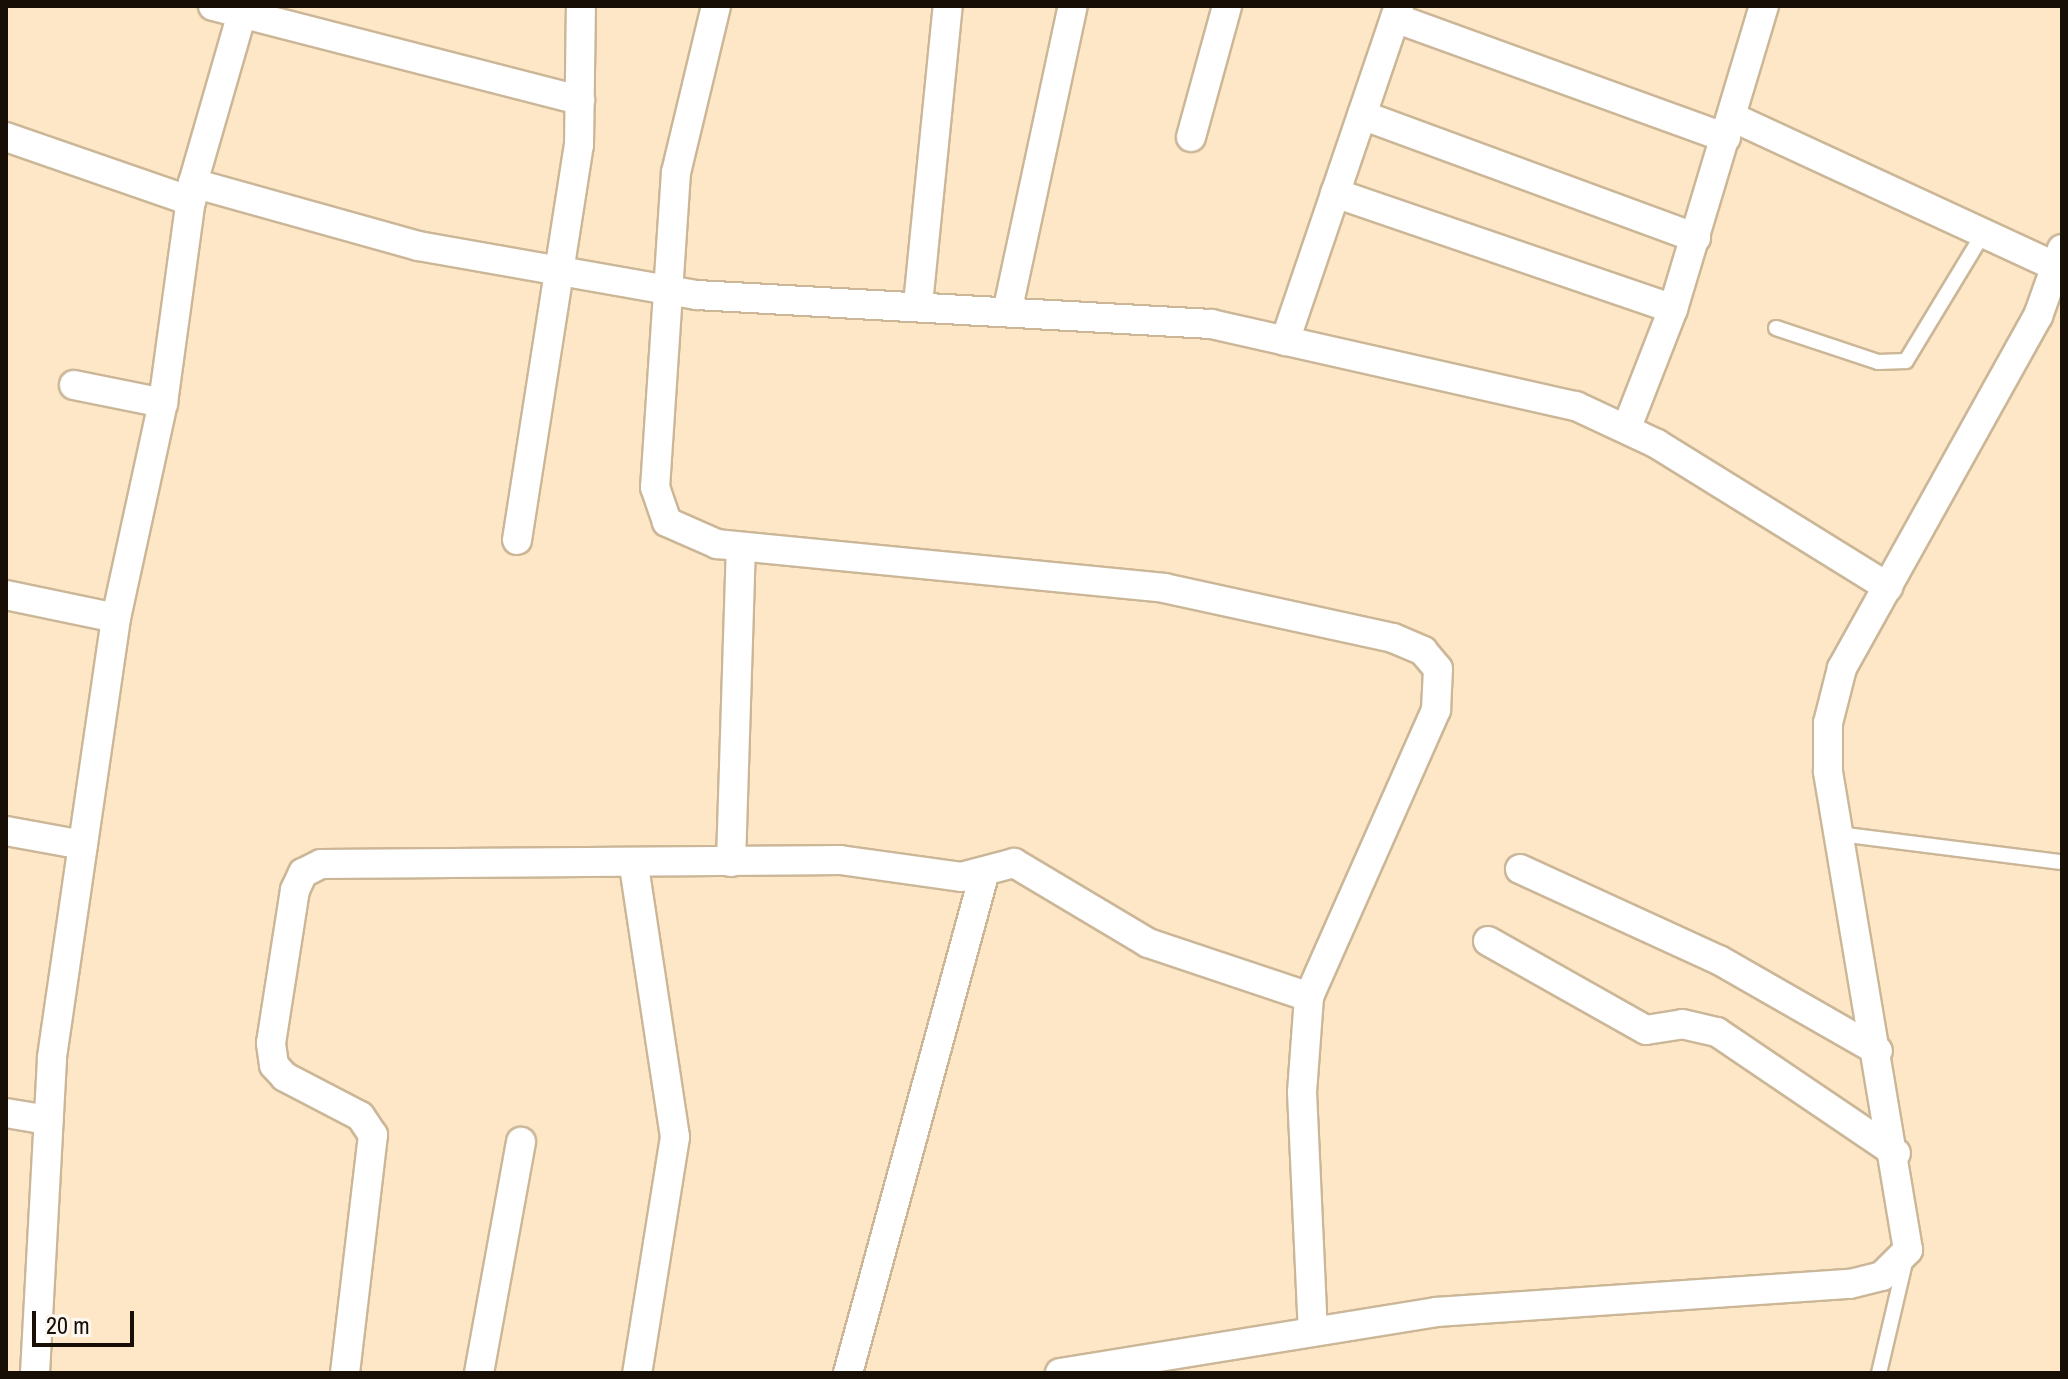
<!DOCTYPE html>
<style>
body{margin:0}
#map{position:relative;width:2068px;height:1379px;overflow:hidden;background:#fde7c7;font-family:"Archivo Narrow",sans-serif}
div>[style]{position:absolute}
.roads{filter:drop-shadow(2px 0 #cbb798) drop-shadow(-2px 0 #cbb798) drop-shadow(0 2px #cbb798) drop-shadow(0 -2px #cbb798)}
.service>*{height:14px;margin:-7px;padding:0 7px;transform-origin:7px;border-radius:7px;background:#fff}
.minor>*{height:28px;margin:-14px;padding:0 14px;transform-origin:14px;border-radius:14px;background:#fff}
span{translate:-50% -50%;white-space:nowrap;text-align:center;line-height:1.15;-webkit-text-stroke:7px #fcf7f1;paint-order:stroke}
.frame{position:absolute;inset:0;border:8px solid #170f05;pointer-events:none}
.scale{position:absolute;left:32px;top:1311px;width:102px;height:36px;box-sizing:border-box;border:4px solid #170f05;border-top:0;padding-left:10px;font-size:24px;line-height:28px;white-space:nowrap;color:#170f05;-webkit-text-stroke:6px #fcf7f1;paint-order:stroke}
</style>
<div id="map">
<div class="roads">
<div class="service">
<div style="left:1776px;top:328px;width:108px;rotate:18.4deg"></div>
<div style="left:1878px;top:362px;width:28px;rotate:-2deg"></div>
<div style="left:1906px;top:361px;width:149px;rotate:-58.8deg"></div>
<div style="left:1839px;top:834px;width:225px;rotate:7.2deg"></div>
<div style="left:1879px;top:1373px;width:118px;rotate:-76.8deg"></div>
</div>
<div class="minor">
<div style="left:213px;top:6px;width:379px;rotate:14.4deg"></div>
<div style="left:716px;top:6px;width:171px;rotate:103.5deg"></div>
<div style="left:676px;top:172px;width:316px;rotate:93.8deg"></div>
<div style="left:655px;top:487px;width:37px;rotate:71deg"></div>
<div style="left:667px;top:522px;width:55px;rotate:23.7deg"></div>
<div style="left:717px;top:544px;width:449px;rotate:5.6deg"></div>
<div style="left:1164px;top:588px;width:234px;rotate:12.3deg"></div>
<div style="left:1393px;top:638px;width:33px;rotate:23deg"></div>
<div style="left:1423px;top:651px;width:23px;rotate:50deg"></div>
<div style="left:1438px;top:669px;width:41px;rotate:92.8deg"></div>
<div style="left:1436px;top:710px;width:314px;rotate:113.9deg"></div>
<div style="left:1309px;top:997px;width:95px;rotate:94.2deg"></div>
<div style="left:1302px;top:1092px;width:238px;rotate:87.4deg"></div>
<div style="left:1395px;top:18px;width:352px;rotate:19.9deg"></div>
<div style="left:1362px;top:115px;width:356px;rotate:20.2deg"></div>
<div style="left:1732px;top:117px;width:357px;rotate:24.8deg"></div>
<div style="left:6px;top:137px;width:196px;rotate:19.1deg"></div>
<div style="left:1191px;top:137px;width:136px;rotate:-74.6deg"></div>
<div style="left:193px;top:183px;width:234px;rotate:15.6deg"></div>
<div style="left:418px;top:246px;width:283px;rotate:10deg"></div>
<div style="left:697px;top:295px;width:515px;rotate:3.23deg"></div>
<div style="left:1211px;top:324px;width:374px;rotate:12.7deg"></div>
<div style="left:1576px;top:406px;width:89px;rotate:25.1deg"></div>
<div style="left:1657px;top:444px;width:272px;rotate:31.8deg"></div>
<div style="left:1335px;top:193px;width:357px;rotate:18.9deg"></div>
<div style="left:918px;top:304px;width:300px;rotate:-84.3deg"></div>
<div style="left:1008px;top:308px;width:309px;rotate:-77.9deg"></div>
<div style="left:1285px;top:341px;width:354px;rotate:-71.2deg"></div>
<div style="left:74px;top:385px;width:91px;rotate:11.4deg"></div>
<div style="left:1627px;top:427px;width:127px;rotate:-68.7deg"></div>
<div style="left:1673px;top:309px;width:316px;rotate:-73.3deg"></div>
<div style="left:517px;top:540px;width:400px;rotate:-81.1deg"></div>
<div style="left:579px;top:145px;width:139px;rotate:-89.2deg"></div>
<div style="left:6px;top:595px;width:112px;rotate:11.8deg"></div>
<div style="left:6px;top:831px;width:78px;rotate:10.3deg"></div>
<div style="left:731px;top:862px;width:315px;rotate:-88.2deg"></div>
<div style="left:634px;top:866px;width:274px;rotate:81.4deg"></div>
<div style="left:675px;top:1137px;width:239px;rotate:99.1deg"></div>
<div style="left:1520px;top:869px;width:219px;rotate:24.6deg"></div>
<div style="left:1719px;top:960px;width:183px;rotate:29.8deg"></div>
<div style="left:1488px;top:941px;width:181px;rotate:29.4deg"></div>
<div style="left:1646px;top:1030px;width:36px;rotate:-9deg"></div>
<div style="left:1682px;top:1024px;width:36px;rotate:13deg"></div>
<div style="left:1717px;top:1032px;width:216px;rotate:34.1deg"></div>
<div style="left:6px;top:1113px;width:43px;rotate:9.5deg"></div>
<div style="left:35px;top:1373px;width:316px;rotate:-86.9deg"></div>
<div style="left:52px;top:1057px;width:444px;rotate:-81.7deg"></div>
<div style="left:116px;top:618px;width:220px;rotate:-77.7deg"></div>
<div style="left:163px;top:403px;width:222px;rotate:-82.2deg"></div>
<div style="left:193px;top:183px;width:184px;rotate:-73.9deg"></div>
<div style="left:345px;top:1373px;width:240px;rotate:-83.3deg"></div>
<div style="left:373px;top:1135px;width:23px;rotate:-124deg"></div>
<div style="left:360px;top:1116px;width:85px;rotate:-152.5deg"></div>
<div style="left:285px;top:1077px;width:16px;rotate:-133deg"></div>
<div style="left:274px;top:1065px;width:22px;rotate:-98deg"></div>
<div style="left:271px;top:1043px;width:155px;rotate:-81.1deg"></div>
<div style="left:295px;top:890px;width:19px;rotate:-65deg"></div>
<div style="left:303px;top:873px;width:20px;rotate:-27deg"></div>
<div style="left:321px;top:864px;width:519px;rotate:-0.44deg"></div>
<div style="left:840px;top:860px;width:122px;rotate:8deg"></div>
<div style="left:961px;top:877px;width:55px;rotate:-14.8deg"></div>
<div style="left:1014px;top:863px;width:156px;rotate:30.8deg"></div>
<div style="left:1148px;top:943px;width:170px;rotate:18.5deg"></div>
<div style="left:479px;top:1373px;width:235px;rotate:-79.7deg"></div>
<div style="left:848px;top:1373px;width:516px;rotate:-74.73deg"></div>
<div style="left:1060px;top:1373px;width:381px;rotate:-9.2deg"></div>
<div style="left:1436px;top:1312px;width:415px;rotate:-3.9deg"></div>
<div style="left:1850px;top:1284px;width:33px;rotate:-14deg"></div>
<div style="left:1882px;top:1276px;width:37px;rotate:-45deg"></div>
<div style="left:1908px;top:1250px;width:486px;rotate:-99.5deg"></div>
<div style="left:1828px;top:771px;width:48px;rotate:-90deg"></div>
<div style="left:1828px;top:723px;width:57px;rotate:-75.7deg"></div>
<div style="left:1842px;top:668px;width:403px;rotate:-60.9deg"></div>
<div style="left:2038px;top:316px;width:71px;rotate:-70.3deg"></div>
</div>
</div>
<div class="frame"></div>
<div class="scale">20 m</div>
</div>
